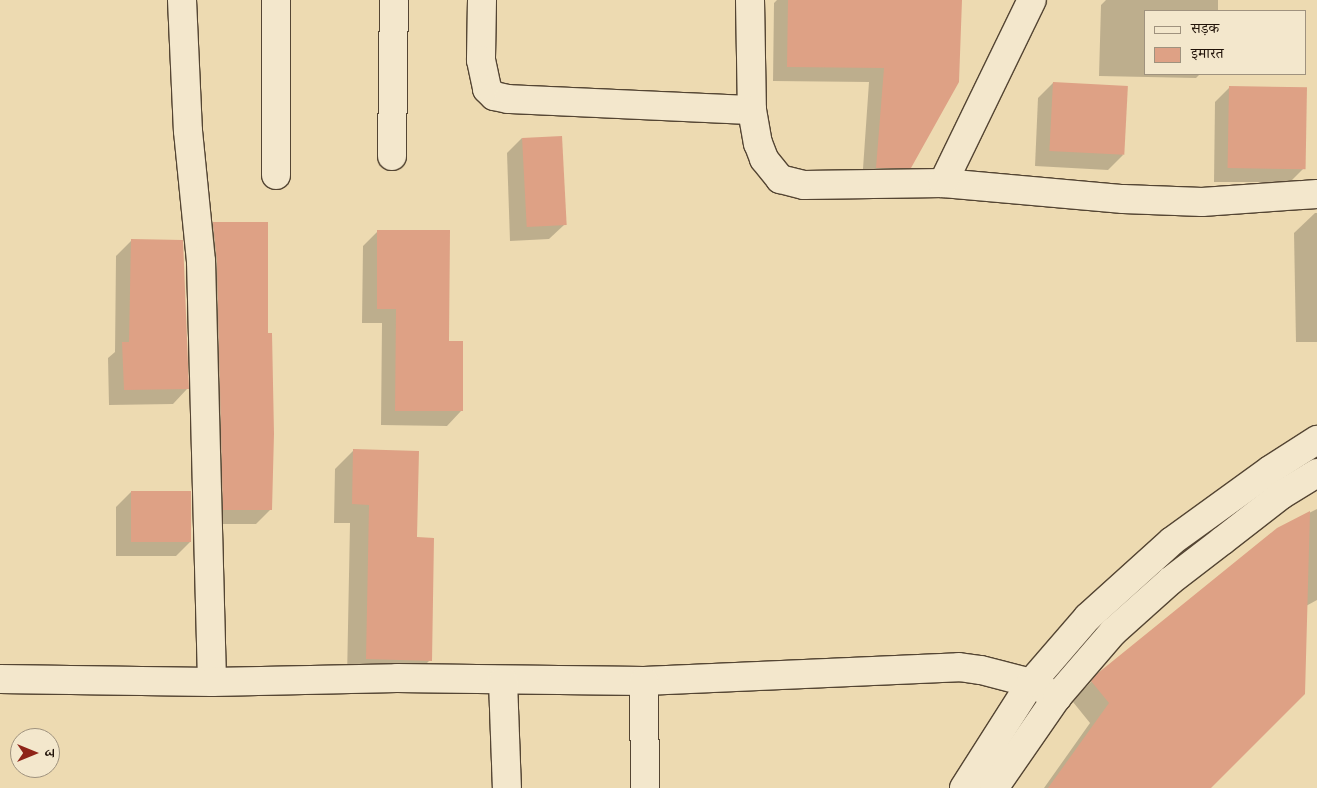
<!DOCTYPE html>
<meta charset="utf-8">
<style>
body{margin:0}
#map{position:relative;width:1317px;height:788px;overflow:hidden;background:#eddab1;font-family:Cardo,"Noto Serif Devanagari",serif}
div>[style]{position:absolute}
.shadow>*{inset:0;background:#0003}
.building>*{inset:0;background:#dea185;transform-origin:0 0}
.roads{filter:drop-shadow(1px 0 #544533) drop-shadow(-1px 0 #544533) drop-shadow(0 1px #544533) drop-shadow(0 -1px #544533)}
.minor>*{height:28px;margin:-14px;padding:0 14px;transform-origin:14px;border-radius:14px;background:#f3e7cc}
span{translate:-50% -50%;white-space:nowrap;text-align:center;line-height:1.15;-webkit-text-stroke:4px #f3e7cc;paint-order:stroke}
.legend{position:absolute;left:1144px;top:10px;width:162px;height:65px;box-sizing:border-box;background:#f3e7cc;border:1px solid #9f927e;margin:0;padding:6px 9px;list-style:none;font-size:15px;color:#211309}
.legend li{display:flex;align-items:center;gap:10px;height:25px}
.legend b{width:25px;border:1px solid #9f927e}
.north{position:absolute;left:10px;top:728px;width:50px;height:50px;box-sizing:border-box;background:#f3e7cc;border:1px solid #9f927e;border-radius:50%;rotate:90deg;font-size:14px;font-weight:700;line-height:20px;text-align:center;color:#211309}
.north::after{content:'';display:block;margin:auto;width:18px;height:22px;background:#8f2418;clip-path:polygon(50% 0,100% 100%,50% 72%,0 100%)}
</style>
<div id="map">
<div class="shadow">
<div style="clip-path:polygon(777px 0,961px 0,910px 167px,895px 182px,862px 183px,869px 82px,773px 81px,774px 3px)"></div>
<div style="clip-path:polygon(1106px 0,1218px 0,1218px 11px,1146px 11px,1146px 74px,1200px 74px,1196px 78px,1099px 76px,1101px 5px)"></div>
<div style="clip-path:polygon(1053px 83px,1123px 155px,1108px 170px,1035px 166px,1038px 98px)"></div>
<div style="clip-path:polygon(1230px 87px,1305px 167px,1290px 182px,1214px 182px,1215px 102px)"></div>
<div style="clip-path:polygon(522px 138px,564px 225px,549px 239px,510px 241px,507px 153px)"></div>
<div style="clip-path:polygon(1315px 213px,1317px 213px,1317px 342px,1296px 342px,1294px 233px)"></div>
<div style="clip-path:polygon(213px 223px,267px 334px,271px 509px,256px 524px,209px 524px,199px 238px)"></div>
<div style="clip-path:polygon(378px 231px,448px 342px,461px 411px,447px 426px,381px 425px,382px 323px,362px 323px,363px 246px)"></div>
<div style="clip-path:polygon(131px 241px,187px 389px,173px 404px,109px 405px,108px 358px,115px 352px,116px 256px)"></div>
<div style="clip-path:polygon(354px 450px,416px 539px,430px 660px,411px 679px,347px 678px,350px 523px,334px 523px,335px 469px)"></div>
<div style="clip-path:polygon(131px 492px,191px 541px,176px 556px,116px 556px,116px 507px)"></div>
<div style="clip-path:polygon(1317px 509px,1317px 600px,1306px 606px,1209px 788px,1044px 788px,1090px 723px,1073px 702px,1079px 694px,1099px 674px,1277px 529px)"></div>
</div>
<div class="building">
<div style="clip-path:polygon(788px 0,962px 0,959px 82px,911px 168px,876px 168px,884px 68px,787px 67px)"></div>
<div style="left:1053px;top:82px;width:75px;height:69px;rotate:3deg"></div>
<div style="left:1229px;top:86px;width:78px;height:82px;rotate:1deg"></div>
<div style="left:562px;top:136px;width:89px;height:40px;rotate:87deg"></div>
<div style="clip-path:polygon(213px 222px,268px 222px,268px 333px,272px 333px,274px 434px,272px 510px,223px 510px,217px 261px)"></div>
<div style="clip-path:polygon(377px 230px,450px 230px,449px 341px,463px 341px,463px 411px,395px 411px,396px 309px,377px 309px)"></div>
<div style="clip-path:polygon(131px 239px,183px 240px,189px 389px,124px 390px,122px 342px,129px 342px)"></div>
<div style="clip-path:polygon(353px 449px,419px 451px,417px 537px,434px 538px,432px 661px,366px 659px,369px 505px,352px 504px)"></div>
<div style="left:131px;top:491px;width:60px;height:51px"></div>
<div style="clip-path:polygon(1310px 511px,1305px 694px,1211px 788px,1048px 788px,1109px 703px,1091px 681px,1098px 673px,1277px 528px)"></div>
</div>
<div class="roads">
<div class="minor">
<div style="left:182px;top:0;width:131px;rotate:87.4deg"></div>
<div style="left:188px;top:131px;width:131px;rotate:84.3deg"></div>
<div style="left:201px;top:261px;width:421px;rotate:88.5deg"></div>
<div style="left:276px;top:0;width:175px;rotate:90deg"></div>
<div style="left:482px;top:0;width:60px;rotate:91deg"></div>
<div style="left:481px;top:60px;width:30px;rotate:78deg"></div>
<div style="left:487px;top:89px;width:10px;rotate:45deg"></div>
<div style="left:494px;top:96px;width:14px;rotate:12deg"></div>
<div style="left:508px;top:99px;width:244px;rotate:2.6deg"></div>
<div style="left:750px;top:0;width:110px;rotate:89deg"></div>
<div style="left:752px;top:110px;width:34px;rotate:80deg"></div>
<div style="left:758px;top:143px;width:17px;rotate:69deg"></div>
<div style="left:764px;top:159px;width:26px;rotate:51deg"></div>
<div style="left:780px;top:179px;width:25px;rotate:14deg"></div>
<div style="left:804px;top:185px;width:139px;rotate:-0.8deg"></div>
<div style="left:943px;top:183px;width:181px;rotate:5.1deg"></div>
<div style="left:1123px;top:199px;width:79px;rotate:2.2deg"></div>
<div style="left:1202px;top:202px;width:115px;rotate:-4deg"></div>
<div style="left:392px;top:156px;width:156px;rotate:-89.3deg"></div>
<div style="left:943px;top:183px;width:203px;rotate:-64.1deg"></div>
<div style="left:0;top:679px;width:212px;rotate:0.8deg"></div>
<div style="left:212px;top:682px;width:185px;rotate:-1.2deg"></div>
<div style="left:397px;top:678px;width:247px;rotate:0.7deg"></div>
<div style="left:644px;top:681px;width:315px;rotate:-2.5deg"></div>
<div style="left:959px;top:667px;width:22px;rotate:8deg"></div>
<div style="left:981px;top:670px;width:52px;rotate:14.6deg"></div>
<div style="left:1031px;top:683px;width:30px;rotate:28deg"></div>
<div style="left:503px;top:681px;width:107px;rotate:87.9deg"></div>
<div style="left:644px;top:681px;width:107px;rotate:89.5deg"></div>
<div style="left:964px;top:788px;width:125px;rotate:-57.5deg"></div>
<div style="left:1031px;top:683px;width:87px;rotate:-49.2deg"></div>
<div style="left:1088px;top:617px;width:113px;rotate:-42.1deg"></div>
<div style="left:1172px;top:541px;width:121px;rotate:-35.9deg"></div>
<div style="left:1270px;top:470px;width:56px;rotate:-32.6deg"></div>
<div style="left:994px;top:788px;width:111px;rotate:-55.3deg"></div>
<div style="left:1057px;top:697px;width:86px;rotate:-49.3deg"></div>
<div style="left:1113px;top:632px;width:76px;rotate:-41.8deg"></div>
<div style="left:1170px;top:581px;width:66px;rotate:-37.6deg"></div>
<div style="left:1222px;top:541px;width:75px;rotate:-37.9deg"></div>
<div style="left:1281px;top:495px;width:42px;rotate:-31.4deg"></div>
</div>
</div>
<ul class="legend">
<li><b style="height:6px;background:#f3e7cc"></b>सड़क</li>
<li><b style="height:14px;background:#dea185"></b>इमारत</li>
</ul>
<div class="north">उ</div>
</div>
